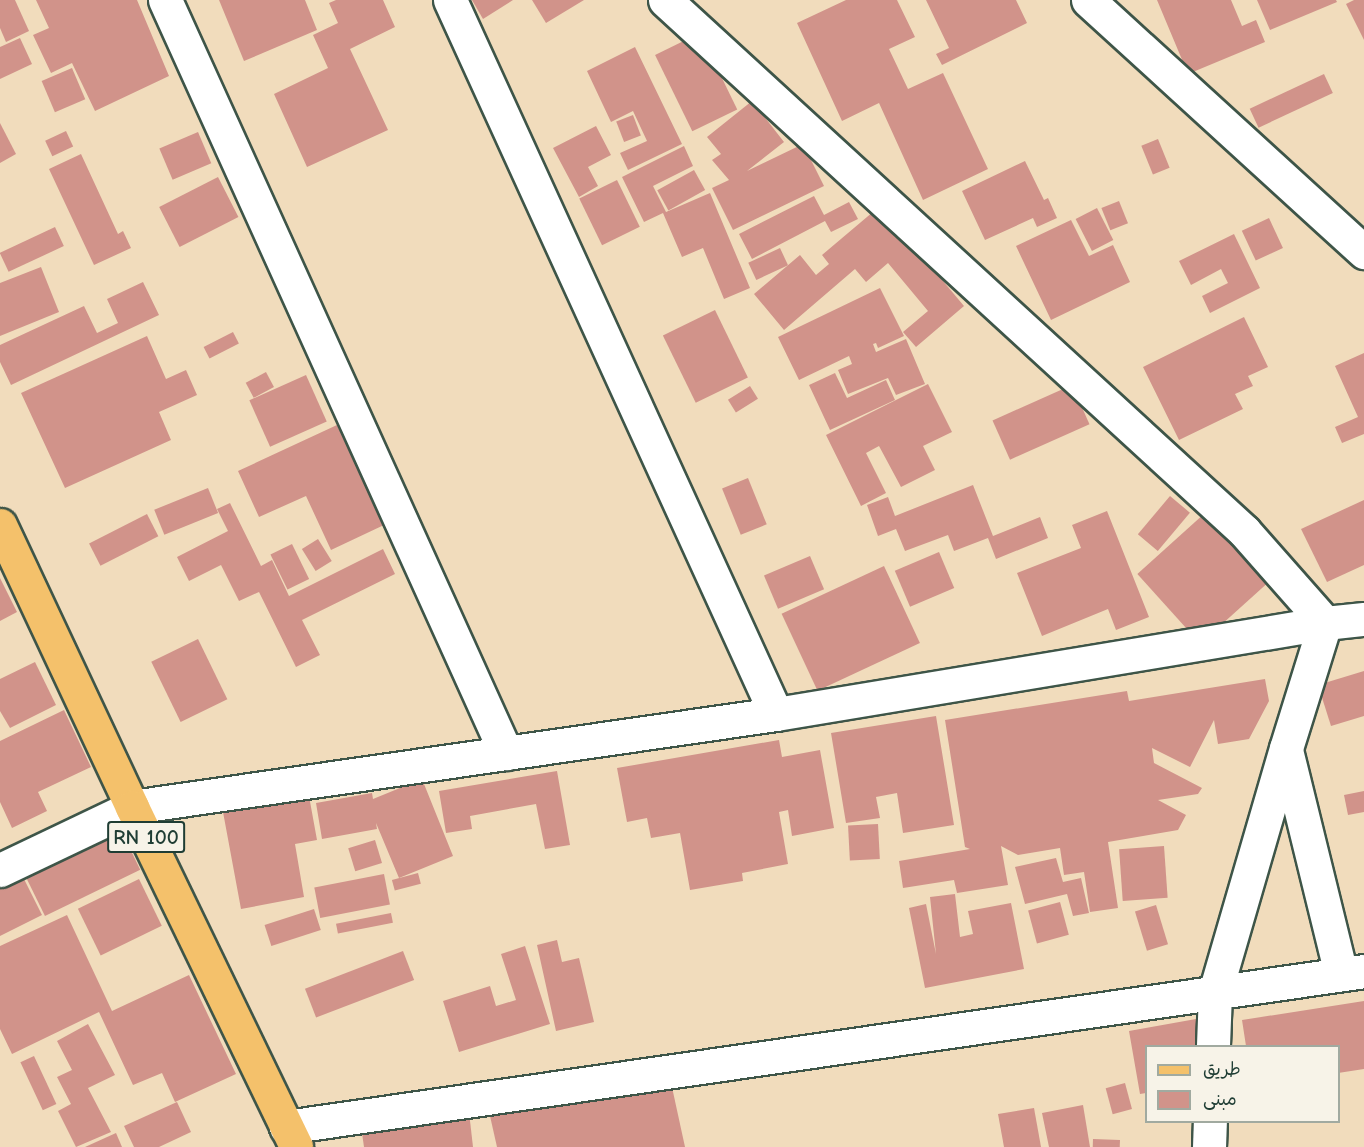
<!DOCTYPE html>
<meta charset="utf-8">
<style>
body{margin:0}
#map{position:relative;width:1364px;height:1147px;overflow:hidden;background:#f1dcbc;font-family:"Comic Neue","Playpen Sans Arabic",sans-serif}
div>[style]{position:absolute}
.building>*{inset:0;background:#d1938a;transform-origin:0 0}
.roads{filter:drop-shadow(2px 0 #3e5548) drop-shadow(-2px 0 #3e5548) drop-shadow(0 2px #3e5548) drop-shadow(0 -2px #3e5548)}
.street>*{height:33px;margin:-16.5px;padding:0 16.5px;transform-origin:16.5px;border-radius:16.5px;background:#fff}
.primary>*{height:33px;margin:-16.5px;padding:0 16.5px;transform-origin:16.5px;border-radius:16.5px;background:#f4c16b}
span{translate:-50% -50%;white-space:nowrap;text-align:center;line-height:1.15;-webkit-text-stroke:5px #f7f3e8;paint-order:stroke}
.shield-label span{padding:2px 4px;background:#f7f3e8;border:2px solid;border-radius:4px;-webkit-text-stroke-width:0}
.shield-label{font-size:21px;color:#1f3d34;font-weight:700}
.legend{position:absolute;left:1145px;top:1045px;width:195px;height:78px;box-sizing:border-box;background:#f7f3e8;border:2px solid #a1aaa0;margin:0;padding:8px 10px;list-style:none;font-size:18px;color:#1f3d34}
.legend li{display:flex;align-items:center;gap:12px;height:30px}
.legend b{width:30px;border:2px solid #a1aaa0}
</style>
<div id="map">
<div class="building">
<div style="clip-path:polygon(0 0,15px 0,29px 31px,6px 42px,0 28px)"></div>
<div style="clip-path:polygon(36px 0,137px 0,169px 76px,95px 111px,72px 63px,51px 73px,33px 35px,49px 28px)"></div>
<div style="clip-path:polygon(219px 0,305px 0,317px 30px,244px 61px)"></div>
<div style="clip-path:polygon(336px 0,383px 0,395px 27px,350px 49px,388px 130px,307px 167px,274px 94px,328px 68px,313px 35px,338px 23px,329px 3px)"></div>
<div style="clip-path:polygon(472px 0,513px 0,483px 19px)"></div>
<div style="clip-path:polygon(532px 0,584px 0,546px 23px)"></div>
<div style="clip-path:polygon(846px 0,897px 0,915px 37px,889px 49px,908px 89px,943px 73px,988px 169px,923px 200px,879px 103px,842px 121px,797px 23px)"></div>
<div style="clip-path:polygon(926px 0,1016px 0,1027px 23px,942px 65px,936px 54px,949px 48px)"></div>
<div style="clip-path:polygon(1157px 0,1231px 0,1242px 26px,1256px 20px,1265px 42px,1188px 74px)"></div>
<div style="clip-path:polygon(1257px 0,1336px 0,1337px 2px,1270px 30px)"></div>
<div style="clip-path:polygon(1354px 0,1364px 0,1364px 40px,1346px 4px)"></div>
<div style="left:700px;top:33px;width:85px;height:50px;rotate:64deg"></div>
<div style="clip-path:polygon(20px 38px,32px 64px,0 79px,0 47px)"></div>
<div style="clip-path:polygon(635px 47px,682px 144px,628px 170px,620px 153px,647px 141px,633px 111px,611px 122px,587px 71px)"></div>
<div style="left:72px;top:68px;width:34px;height:33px;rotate:67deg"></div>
<div style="left:1324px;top:74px;width:21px;height:82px;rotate:65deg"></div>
<div style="clip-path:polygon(752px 101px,784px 142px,747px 171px,803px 144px,824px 186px,733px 230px,712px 188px,729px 180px,712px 160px,721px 154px,707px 137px)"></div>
<div style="left:633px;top:115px;width:22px;height:18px;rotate:69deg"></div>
<div style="clip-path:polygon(0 123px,16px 154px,0 163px)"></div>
<div style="clip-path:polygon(596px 126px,611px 155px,588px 167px,598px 186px,579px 197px,553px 148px)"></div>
<div style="left:66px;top:131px;width:17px;height:23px;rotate:65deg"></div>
<div style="left:198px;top:132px;width:34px;height:42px;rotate:67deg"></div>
<div style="left:1158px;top:139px;width:31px;height:18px;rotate:68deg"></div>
<div style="clip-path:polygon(684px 146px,693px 166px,653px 186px,666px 212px,710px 193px,750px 288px,724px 299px,703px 248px,682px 257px,663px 213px,644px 222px,622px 177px)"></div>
<div style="clip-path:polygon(81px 154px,118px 234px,123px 231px,131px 248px,94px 265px,49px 169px)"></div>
<div style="clip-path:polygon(1025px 161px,1044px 200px,1048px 198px,1057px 218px,1037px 227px,1033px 218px,985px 240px,962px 191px)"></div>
<div style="left:694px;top:170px;width:23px;height:42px;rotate:61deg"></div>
<div style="left:218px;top:177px;width:45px;height:66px;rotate:63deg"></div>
<div style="left:617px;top:180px;width:52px;height:42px;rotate:64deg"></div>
<div style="clip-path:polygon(814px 196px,824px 215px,849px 202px,858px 219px,831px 232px,825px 221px,752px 259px,739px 234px)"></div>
<div style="left:1119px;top:201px;width:24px;height:19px;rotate:68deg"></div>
<div style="clip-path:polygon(880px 206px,964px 306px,916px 347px,903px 332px,928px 311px,888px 263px,866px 282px,855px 269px,784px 330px,754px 294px,800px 255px,816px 275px,829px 264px,822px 255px)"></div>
<div style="left:1097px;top:208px;width:36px;height:24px;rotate:63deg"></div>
<div style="left:1269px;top:218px;width:33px;height:30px;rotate:65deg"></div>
<div style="clip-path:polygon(1071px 220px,1089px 256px,1113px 245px,1130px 282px,1051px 320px,1016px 246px)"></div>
<div style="left:55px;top:227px;width:21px;height:61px;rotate:65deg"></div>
<div style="clip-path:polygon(1234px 234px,1260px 288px,1210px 313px,1202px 296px,1228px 283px,1221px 269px,1191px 285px,1179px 261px)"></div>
<div style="left:780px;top:248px;width:19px;height:35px;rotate:65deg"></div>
<div style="clip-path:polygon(41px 267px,59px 312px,0 336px,0 283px)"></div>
<div style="clip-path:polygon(143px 282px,159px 315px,11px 385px,0 362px,0 345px,84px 306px,97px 333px,118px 323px,107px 299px)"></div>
<div style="clip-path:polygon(880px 288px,904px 336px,878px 348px,876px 343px,873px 344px,876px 352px,906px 339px,925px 384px,896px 395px,888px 378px,848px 394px,838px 370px,852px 364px,849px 356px,799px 380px,778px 337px)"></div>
<div style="left:715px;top:310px;width:75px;height:58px;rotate:64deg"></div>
<div style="clip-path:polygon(1244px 317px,1268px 367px,1248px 376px,1253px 386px,1235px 394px,1243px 409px,1179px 440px,1143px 367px)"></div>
<div style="left:233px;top:332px;width:13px;height:33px;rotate:63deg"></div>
<div style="clip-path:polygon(147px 336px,166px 379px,186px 370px,197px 395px,159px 412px,171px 440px,65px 488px,21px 393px)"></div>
<div style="clip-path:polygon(1364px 353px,1364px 434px,1342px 443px,1335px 427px,1358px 417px,1335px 366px)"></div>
<div style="left:266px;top:372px;width:17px;height:23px;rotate:62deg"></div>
<div style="clip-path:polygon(835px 373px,847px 398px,886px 380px,895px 400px,830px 430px,809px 385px)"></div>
<div style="left:306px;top:375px;width:51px;height:62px;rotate:66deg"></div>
<div style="clip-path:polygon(928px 384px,952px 432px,923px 446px,935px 470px,901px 487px,879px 446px,866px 453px,886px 493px,861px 506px,826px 435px)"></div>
<div style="left:1072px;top:385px;width:43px;height:87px;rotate:66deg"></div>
<div style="left:750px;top:386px;width:15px;height:26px;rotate:58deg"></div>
<div style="clip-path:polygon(337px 425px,384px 525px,331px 550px,306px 496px,259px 517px,238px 471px)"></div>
<div style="left:748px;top:478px;width:50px;height:28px;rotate:68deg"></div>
<div style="clip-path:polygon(973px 485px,993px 536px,1040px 517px,1048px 538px,996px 559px,988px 538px,954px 551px,948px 535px,905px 551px,896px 529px,878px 536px,867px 505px,888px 497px,895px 516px)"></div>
<div style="left:208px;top:488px;width:27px;height:58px;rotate:68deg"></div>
<div style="left:1170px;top:496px;width:26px;height:50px;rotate:40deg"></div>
<div style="clip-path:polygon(1364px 500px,1364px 565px,1327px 582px,1301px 529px)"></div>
<div style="clip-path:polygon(230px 503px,261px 566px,272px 560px,289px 596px,383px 549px,395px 574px,302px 620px,320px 655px,296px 667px,259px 592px,239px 601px,221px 565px,189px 581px,177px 557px,228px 531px,217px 509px)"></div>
<div style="clip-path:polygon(1107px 511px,1149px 617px,1116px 630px,1108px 609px,1042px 636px,1017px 573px,1081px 548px,1072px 525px)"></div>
<div style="left:1205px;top:513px;width:94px;height:91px;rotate:48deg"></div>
<div style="left:147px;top:514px;width:25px;height:65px;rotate:63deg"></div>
<div style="left:318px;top:539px;width:26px;height:19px;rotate:58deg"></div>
<div style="left:292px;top:544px;width:39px;height:24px;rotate:64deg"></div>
<div style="left:939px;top:552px;width:39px;height:48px;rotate:67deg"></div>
<div style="left:810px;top:556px;width:36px;height:50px;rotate:67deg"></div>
<div style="left:884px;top:566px;width:85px;height:113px;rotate:65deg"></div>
<div style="clip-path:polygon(0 578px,17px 612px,0 621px)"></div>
<div style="left:198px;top:639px;width:67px;height:52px;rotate:64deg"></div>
<div style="clip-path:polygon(35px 662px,56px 705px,10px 728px,0 711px,0 679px)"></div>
<div style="clip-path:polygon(1364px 671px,1364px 716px,1331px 726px,1318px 685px)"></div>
<div style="clip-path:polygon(1265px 679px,1269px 701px,1249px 739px,1218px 744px,1214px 720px,1190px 767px,1152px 748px,1154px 763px,1202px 788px,1198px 794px,1158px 800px,1186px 815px,1178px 830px,1108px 842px,1118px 908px,1090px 912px,1084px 872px,1064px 875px,1060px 848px,1018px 855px,1001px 846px,1008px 885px,957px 893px,954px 880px,903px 888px,899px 861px,970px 849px,965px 847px,945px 720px,1127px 691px,1129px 701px)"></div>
<div style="clip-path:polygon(64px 710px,91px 767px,38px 792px,47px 811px,12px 828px,0 802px,0 741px)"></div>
<div style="clip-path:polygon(936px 716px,954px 825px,903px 833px,897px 793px,876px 797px,880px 818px,846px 823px,831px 733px)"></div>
<div style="clip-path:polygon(779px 740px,782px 757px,820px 750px,834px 828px,792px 836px,788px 810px,779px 812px,788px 864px,742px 873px,743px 881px,690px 890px,680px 833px,651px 838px,647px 818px,627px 822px,617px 768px)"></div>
<div style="clip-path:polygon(557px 771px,570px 845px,545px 849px,536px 804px,470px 816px,472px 829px,446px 833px,439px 791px)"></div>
<div style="clip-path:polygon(422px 779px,453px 856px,399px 878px,376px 823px,377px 829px,322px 839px,316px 803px,372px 793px,373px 799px)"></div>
<div style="clip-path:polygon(1364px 791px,1364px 812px,1348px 815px,1344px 795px)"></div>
<div style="clip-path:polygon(309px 796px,317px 840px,295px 844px,304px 897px,241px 909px,223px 812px)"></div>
<div style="left:117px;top:822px;width:53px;height:106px;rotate:64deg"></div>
<div style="left:878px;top:824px;width:35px;height:30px;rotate:87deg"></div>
<div style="left:375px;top:840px;width:24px;height:28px;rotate:73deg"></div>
<div style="left:1164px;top:846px;width:52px;height:45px;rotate:86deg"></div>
<div style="clip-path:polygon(1056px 858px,1063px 882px,1081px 878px,1089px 913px,1073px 916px,1067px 894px,1025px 904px,1015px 867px)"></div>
<div style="clip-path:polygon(21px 873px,42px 915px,0 936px,0 884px)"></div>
<div style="left:418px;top:873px;width:11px;height:27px;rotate:75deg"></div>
<div style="left:384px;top:874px;width:31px;height:71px;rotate:79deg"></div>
<div style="left:139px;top:879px;width:52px;height:68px;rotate:64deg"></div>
<div style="clip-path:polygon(955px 894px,960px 937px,973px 934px,968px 911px,1011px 903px,1024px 969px,925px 988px,909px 908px,926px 904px,936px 954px,930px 897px)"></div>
<div style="left:1060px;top:902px;width:34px;height:33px;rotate:75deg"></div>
<div style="left:1156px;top:905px;width:41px;height:22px;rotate:73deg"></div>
<div style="left:314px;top:909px;width:22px;height:52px;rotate:72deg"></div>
<div style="left:391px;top:913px;width:10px;height:56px;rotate:79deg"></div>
<div style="clip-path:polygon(67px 915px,112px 1011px,189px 975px,236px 1074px,175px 1102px,162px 1073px,133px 1085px,99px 1012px,12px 1054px,0 1029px,0 946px)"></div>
<div style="clip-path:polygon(557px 940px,562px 962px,579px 958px,594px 1022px,556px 1031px,537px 945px)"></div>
<div style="clip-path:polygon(525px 946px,550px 1024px,459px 1052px,443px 1001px,490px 986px,496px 1006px,516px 1000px,501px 954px)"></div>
<div style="left:403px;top:951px;width:31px;height:105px;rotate:69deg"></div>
<div style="clip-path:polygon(1364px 1001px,1364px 1069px,1338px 1073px,1338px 1046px,1246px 1046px,1242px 1020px)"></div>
<div style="clip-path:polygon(1196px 1019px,1200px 1046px,1146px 1046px,1146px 1093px,1140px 1094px,1129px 1031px)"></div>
<div style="clip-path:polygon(88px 1024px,115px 1075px,88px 1088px,111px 1132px,76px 1147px,58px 1111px,71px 1104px,57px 1077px,72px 1070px,57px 1041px)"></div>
<div style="left:34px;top:1056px;width:53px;height:15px;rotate:65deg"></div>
<div style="clip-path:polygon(670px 1078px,685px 1147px,497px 1147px,490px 1116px)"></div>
<div style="left:1125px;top:1083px;width:27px;height:20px;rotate:75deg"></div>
<div style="clip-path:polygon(177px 1102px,191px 1132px,159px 1147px,134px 1147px,124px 1126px)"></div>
<div style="clip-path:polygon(1083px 1105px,1090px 1147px,1049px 1147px,1042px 1113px)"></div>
<div style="clip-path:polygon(1034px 1108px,1041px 1147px,1004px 1147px,998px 1114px)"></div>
<div style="clip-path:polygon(469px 1112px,473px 1147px,364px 1147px,361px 1126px)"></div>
<div style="clip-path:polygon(116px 1133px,122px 1147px,85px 1147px)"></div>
<div style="left:1093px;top:1139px;width:27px;height:8px;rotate:2deg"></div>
</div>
<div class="roads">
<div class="street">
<div style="left:165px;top:0;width:827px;rotate:65.64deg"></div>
<div style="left:450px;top:0;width:785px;rotate:65.46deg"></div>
<div style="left:665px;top:0;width:786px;rotate:42.52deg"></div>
<div style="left:1244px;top:531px;width:123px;rotate:48.6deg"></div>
<div style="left:1325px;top:623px;width:131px;rotate:107.3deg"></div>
<div style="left:1286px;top:748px;width:255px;rotate:106.2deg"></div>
<div style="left:1215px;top:993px;width:53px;rotate:92.2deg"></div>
<div style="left:1088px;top:0;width:374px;rotate:42.4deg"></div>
<div style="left:1286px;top:750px;width:231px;rotate:76.2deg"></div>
<div style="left:0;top:870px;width:146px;rotate:-25.5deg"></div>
<div style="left:132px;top:807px;width:651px;rotate:-8.22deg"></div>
<div style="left:776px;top:714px;width:556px;rotate:-9.41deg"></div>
<div style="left:1325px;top:623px;width:39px;rotate:-6deg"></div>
<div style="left:286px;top:1127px;width:1089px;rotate:-8.23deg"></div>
<div style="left:1209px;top:1147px;width:25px;rotate:-88deg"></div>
</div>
<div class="primary">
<div style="left:0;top:525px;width:311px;rotate:64.9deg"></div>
<div style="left:132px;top:807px;width:377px;rotate:64.2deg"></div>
</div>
</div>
<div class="shield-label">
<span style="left:146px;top:837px">RN 100</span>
</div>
<ul class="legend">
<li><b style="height:8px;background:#f4c16b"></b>طريق</li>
<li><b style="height:16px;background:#d1938a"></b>مبنى</li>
</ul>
</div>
